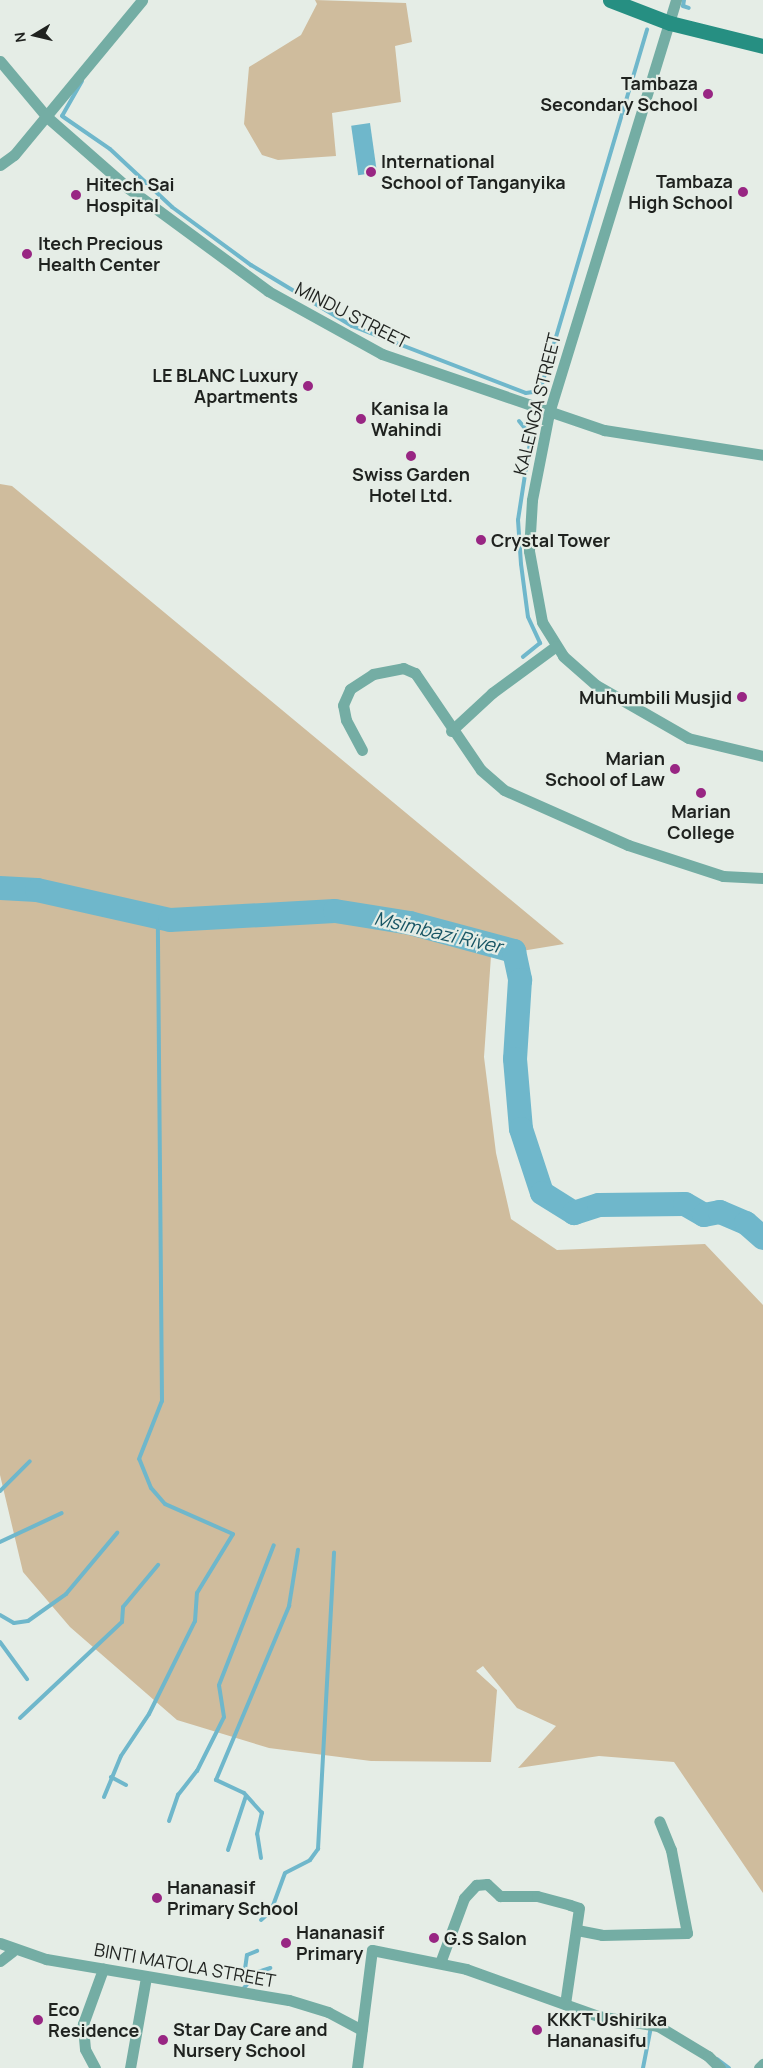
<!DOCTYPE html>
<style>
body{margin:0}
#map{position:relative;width:763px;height:2068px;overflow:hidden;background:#e5ede6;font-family:Manrope,sans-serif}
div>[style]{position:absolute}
.green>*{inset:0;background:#cfbc9d}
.water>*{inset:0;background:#6fb7cb;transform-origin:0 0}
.stream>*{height:4px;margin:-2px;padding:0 2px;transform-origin:2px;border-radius:2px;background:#6fb7cb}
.river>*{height:24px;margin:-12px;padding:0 12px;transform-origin:12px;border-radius:12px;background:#6fb7cb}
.street>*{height:11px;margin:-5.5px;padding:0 5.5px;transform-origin:5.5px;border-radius:5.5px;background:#74ada4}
.secondary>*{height:15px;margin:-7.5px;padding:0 7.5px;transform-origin:7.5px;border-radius:7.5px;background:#268f82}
.dots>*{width:14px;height:14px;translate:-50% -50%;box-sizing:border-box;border:2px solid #e5ede6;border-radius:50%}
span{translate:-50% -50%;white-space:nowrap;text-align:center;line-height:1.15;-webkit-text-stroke:4.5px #e5ede6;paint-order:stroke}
.poi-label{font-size:18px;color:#1f221f;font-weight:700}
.right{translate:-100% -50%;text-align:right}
.left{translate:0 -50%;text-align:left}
.street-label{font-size:18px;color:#1f221f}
.water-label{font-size:19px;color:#185564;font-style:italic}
.north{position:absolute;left:10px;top:10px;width:50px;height:50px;-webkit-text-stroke:4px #e5ede6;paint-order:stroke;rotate:261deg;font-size:14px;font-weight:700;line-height:20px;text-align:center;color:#1f221f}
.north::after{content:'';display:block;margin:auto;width:18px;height:22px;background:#1f221f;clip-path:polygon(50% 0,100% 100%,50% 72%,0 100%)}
</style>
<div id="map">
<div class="green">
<div style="clip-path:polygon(315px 0,406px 3px,412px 42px,395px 46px,401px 102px,332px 113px,336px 156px,278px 160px,262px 155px,244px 124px,249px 67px,301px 35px,317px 4px)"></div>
<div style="clip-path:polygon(0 484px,12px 486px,564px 944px,491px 956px,484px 1057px,496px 1153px,511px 1219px,557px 1250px,705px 1244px,763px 1305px,763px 1893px,674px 1762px,599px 1756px,518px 1768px,556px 1726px,517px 1708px,483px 1666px,476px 1671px,497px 1690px,491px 1762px,371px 1761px,269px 1748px,177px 1720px,70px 1627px,23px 1572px,0 1475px)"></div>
</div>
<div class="water">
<div style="left:370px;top:123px;width:50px;height:19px;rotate:82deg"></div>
</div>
<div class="stream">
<div style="left:684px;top:0;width:6px;rotate:99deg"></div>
<div style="left:683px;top:6px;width:6px;rotate:18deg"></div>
<div style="left:82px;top:81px;width:40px;rotate:119.7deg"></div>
<div style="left:62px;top:116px;width:58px;rotate:34.5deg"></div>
<div style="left:110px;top:149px;width:85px;rotate:43.1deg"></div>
<div style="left:172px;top:207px;width:98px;rotate:36.3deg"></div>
<div style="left:251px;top:265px;width:118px;rotate:31.1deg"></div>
<div style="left:352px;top:326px;width:186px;rotate:21.1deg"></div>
<div style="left:526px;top:393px;width:14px;rotate:-8deg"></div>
<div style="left:540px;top:391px;width:377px;rotate:-73.5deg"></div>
<div style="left:519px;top:421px;width:19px;rotate:51deg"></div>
<div style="left:531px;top:436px;width:85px;rotate:98.8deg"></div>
<div style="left:518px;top:520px;width:44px;rotate:86.1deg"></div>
<div style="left:521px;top:564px;width:53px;rotate:82.5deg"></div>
<div style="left:528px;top:617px;width:29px;rotate:65deg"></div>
<div style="left:540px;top:643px;width:22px;rotate:141deg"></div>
<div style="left:0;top:1491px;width:42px;rotate:-45deg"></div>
<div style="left:0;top:1542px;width:68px;rotate:-25.1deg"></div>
<div style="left:0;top:1615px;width:16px;rotate:30deg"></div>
<div style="left:14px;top:1623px;width:14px;rotate:-8deg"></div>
<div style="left:28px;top:1621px;width:47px;rotate:-35.4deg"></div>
<div style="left:66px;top:1594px;width:80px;rotate:-50.1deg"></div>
<div style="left:0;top:1642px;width:46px;rotate:53.9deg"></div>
<div style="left:20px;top:1718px;width:140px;rotate:-43.3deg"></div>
<div style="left:122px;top:1622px;width:15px;rotate:-86deg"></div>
<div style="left:123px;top:1607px;width:55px;rotate:-50.2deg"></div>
<div style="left:111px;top:1777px;width:17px;rotate:28deg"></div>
<div style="left:104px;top:1797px;width:44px;rotate:-67.5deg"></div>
<div style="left:121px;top:1756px;width:50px;rotate:-56.3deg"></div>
<div style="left:149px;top:1714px;width:104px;rotate:-63.7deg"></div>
<div style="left:195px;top:1621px;width:28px;rotate:-86deg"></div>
<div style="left:197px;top:1593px;width:69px;rotate:-58.6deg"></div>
<div style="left:233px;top:1534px;width:74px;rotate:-156.2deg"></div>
<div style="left:165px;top:1504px;width:21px;rotate:-131deg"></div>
<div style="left:151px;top:1488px;width:31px;rotate:-112deg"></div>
<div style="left:139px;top:1459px;width:62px;rotate:-68.4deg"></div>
<div style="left:162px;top:1401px;width:483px;rotate:-90.5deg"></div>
<div style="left:169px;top:1821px;width:28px;rotate:-71deg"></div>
<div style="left:178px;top:1795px;width:31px;rotate:-52deg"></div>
<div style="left:197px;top:1771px;width:60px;rotate:-63.4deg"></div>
<div style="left:224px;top:1717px;width:32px;rotate:-99deg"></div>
<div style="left:219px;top:1685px;width:150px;rotate:-68.6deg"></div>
<div style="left:228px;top:1850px;width:57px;rotate:-71.6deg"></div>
<div style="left:261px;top:1858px;width:24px;rotate:-99deg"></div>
<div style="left:257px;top:1834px;width:22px;rotate:-77deg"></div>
<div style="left:262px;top:1813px;width:27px;rotate:-132deg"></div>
<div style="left:244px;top:1793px;width:31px;rotate:-155deg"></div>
<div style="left:216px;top:1780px;width:189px;rotate:-67.2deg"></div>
<div style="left:289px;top:1606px;width:57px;rotate:-80.9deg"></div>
<div style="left:261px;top:1920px;width:13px;rotate:-42deg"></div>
<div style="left:271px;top:1911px;width:40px;rotate:-69.8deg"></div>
<div style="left:285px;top:1873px;width:28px;rotate:-27deg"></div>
<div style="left:310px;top:1860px;width:14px;rotate:-54deg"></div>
<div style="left:318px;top:1849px;width:297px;rotate:-86.9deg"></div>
<div style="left:245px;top:1969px;width:14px;rotate:-82deg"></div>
<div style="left:247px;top:1955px;width:11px;rotate:-22deg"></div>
<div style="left:243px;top:1989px;width:23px;rotate:-49deg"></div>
<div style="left:258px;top:1972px;width:13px;rotate:-18deg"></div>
<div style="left:717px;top:2059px;width:15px;rotate:37deg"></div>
<div style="left:643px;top:2068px;width:42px;rotate:-79deg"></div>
</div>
<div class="river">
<div style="left:0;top:888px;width:37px;rotate:3deg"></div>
<div style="left:37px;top:890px;width:136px;rotate:12.7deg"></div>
<div style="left:170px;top:920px;width:165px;rotate:-3.1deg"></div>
<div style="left:335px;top:911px;width:76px;rotate:9.1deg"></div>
<div style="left:410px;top:923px;width:108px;rotate:15.1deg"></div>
<div style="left:514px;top:951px;width:30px;rotate:78deg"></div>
<div style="left:520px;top:980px;width:79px;rotate:93.6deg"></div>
<div style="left:515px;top:1059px;width:70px;rotate:85.1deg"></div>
<div style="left:521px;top:1129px;width:67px;rotate:71.8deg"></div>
<div style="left:542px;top:1193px;width:38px;rotate:32deg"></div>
<div style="left:574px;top:1213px;width:26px;rotate:-18deg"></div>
<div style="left:599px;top:1205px;width:86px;rotate:-0.7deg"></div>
<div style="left:685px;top:1204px;width:22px;rotate:30deg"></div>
<div style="left:704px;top:1215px;width:16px;rotate:-11deg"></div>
<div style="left:720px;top:1212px;width:28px;rotate:23deg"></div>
<div style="left:746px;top:1223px;width:23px;rotate:41deg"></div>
</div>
<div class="street">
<div style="left:676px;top:0;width:432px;rotate:107.1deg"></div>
<div style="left:549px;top:413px;width:89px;rotate:101.1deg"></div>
<div style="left:532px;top:500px;width:51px;rotate:93.4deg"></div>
<div style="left:529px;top:551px;width:72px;rotate:79.6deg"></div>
<div style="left:542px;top:622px;width:40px;rotate:58deg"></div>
<div style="left:563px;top:656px;width:44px;rotate:41.3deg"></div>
<div style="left:596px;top:685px;width:106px;rotate:29.9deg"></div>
<div style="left:688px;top:738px;width:77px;rotate:13.5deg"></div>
<div style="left:0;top:61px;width:73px;rotate:50deg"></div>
<div style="left:47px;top:117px;width:108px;rotate:41.2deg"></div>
<div style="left:128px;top:188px;width:174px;rotate:36.3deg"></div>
<div style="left:268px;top:291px;width:130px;rotate:28.9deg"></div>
<div style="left:382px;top:354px;width:235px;rotate:18.9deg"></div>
<div style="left:604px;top:430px;width:161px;rotate:8.9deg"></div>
<div style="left:0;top:165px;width:17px;rotate:-36deg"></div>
<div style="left:14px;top:155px;width:201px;rotate:-50.4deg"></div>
<div style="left:451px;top:731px;width:56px;rotate:-42.8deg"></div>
<div style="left:492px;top:693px;width:79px;rotate:-36.3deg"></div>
<div style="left:362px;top:750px;width:34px;rotate:-118deg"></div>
<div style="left:346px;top:720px;width:15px;rotate:-101deg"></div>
<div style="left:343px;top:705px;width:17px;rotate:-66deg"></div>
<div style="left:350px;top:689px;width:27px;rotate:-33deg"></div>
<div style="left:373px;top:674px;width:31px;rotate:-11deg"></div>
<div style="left:403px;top:668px;width:13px;rotate:23deg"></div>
<div style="left:415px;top:673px;width:117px;rotate:55.8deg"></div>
<div style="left:481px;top:770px;width:30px;rotate:41deg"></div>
<div style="left:504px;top:790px;width:136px;rotate:23.9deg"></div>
<div style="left:628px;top:845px;width:100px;rotate:18.1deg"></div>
<div style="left:723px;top:876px;width:40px;rotate:2.9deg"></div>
<div style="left:577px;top:1930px;width:25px;rotate:11deg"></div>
<div style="left:602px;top:1935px;width:85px;rotate:-1.3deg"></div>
<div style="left:687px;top:1933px;width:85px;rotate:-100.9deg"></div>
<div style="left:671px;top:1850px;width:31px;rotate:-112deg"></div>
<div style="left:0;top:1943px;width:49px;rotate:19.2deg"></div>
<div style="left:46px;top:1959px;width:246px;rotate:9.6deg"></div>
<div style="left:289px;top:2000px;width:41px;rotate:17.1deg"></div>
<div style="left:328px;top:2012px;width:38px;rotate:28deg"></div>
<div style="left:0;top:1961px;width:16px;rotate:-38deg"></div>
<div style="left:440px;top:1963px;width:69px;rotate:-69.7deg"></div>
<div style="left:464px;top:1898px;width:18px;rotate:-47deg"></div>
<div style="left:476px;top:1885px;width:11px;rotate:-5deg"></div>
<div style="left:487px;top:1884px;width:18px;rotate:43deg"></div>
<div style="left:500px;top:1896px;width:37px"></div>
<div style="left:537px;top:1896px;width:34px;rotate:15deg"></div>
<div style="left:570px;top:1905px;width:9px;rotate:18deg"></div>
<div style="left:579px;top:1908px;width:97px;rotate:98.3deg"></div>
<div style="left:95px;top:2068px;width:21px;rotate:-118deg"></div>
<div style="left:85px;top:2049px;width:25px;rotate:-95deg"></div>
<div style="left:83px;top:2024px;width:59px;rotate:-70deg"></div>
<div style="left:130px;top:2068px;width:92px;rotate:-80deg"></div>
<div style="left:357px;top:2068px;width:119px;rotate:-82.8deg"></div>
<div style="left:372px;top:1950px;width:96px;rotate:11.4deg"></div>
<div style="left:466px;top:1969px;width:140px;rotate:19.6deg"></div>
<div style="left:598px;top:2016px;width:61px;rotate:9.5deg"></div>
<div style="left:658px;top:2026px;width:58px;rotate:31deg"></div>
<div style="left:708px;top:2056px;width:17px;rotate:45deg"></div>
<div style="left:759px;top:2068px;width:6px;rotate:-45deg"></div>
</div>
<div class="secondary">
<div style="left:610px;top:0;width:64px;rotate:21deg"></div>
<div style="left:670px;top:23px;width:96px;rotate:13.9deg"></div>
</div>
<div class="dots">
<div style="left:708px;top:94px;background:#982683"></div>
<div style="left:371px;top:172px;background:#982683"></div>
<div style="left:743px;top:192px;background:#982683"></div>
<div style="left:76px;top:195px;background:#982683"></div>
<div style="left:27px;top:254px;background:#982683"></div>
<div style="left:308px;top:386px;background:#982683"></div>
<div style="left:361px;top:419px;background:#982683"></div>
<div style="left:411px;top:456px;background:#982683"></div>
<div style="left:481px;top:540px;background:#982683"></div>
<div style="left:742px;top:697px;background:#982683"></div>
<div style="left:675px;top:769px;background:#982683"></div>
<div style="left:701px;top:793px;background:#982683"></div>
<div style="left:157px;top:1898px;background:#982683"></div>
<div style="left:434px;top:1938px;background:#982683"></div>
<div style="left:286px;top:1943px;background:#982683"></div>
<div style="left:38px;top:2020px;background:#982683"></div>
<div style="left:537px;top:2030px;background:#982683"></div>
<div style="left:163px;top:2040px;background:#982683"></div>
</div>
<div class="poi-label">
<span class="right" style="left:698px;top:94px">Tambaza<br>Secondary School</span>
<span class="left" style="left:381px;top:172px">International<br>School of Tanganyika</span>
<span class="right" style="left:733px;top:192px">Tambaza<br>High School</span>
<span class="left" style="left:86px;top:195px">Hitech Sai<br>Hospital</span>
<span class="left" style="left:38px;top:254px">Itech Precious<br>Health Center</span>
<span class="right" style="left:298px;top:386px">LE BLANC Luxury<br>Apartments</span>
<span class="left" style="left:371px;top:419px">Kanisa la<br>Wahindi</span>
<span style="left:411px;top:485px">Swiss Garden<br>Hotel Ltd.</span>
<span class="left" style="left:491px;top:540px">Crystal Tower</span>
<span class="right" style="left:732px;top:697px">Muhumbili Musjid</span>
<span class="right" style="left:665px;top:769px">Marian<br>School of Law</span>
<span style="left:701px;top:822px">Marian<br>College</span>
<span class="left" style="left:167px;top:1898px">Hananasif<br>Primary School</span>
<span class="left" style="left:296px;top:1943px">Hananasif<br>Primary</span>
<span class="left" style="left:444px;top:1938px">G.S Salon</span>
<span class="left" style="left:48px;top:2020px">Eco<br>Residence</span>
<span class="left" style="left:547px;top:2030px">KKKT Ushirika<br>Hananasifu</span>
<span class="left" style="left:173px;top:2040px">Star Day Care and<br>Nursery School</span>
</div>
<div class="street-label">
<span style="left:352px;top:315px;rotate:27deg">MINDU STREET</span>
<span style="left:537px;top:404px;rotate:-76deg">KALENGA STREET</span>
<span style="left:185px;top:1965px;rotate:10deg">BINTI MATOLA STREET</span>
</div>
<div class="water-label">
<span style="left:438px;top:933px;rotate:13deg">Msimbazi River</span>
</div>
<div class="north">N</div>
</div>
